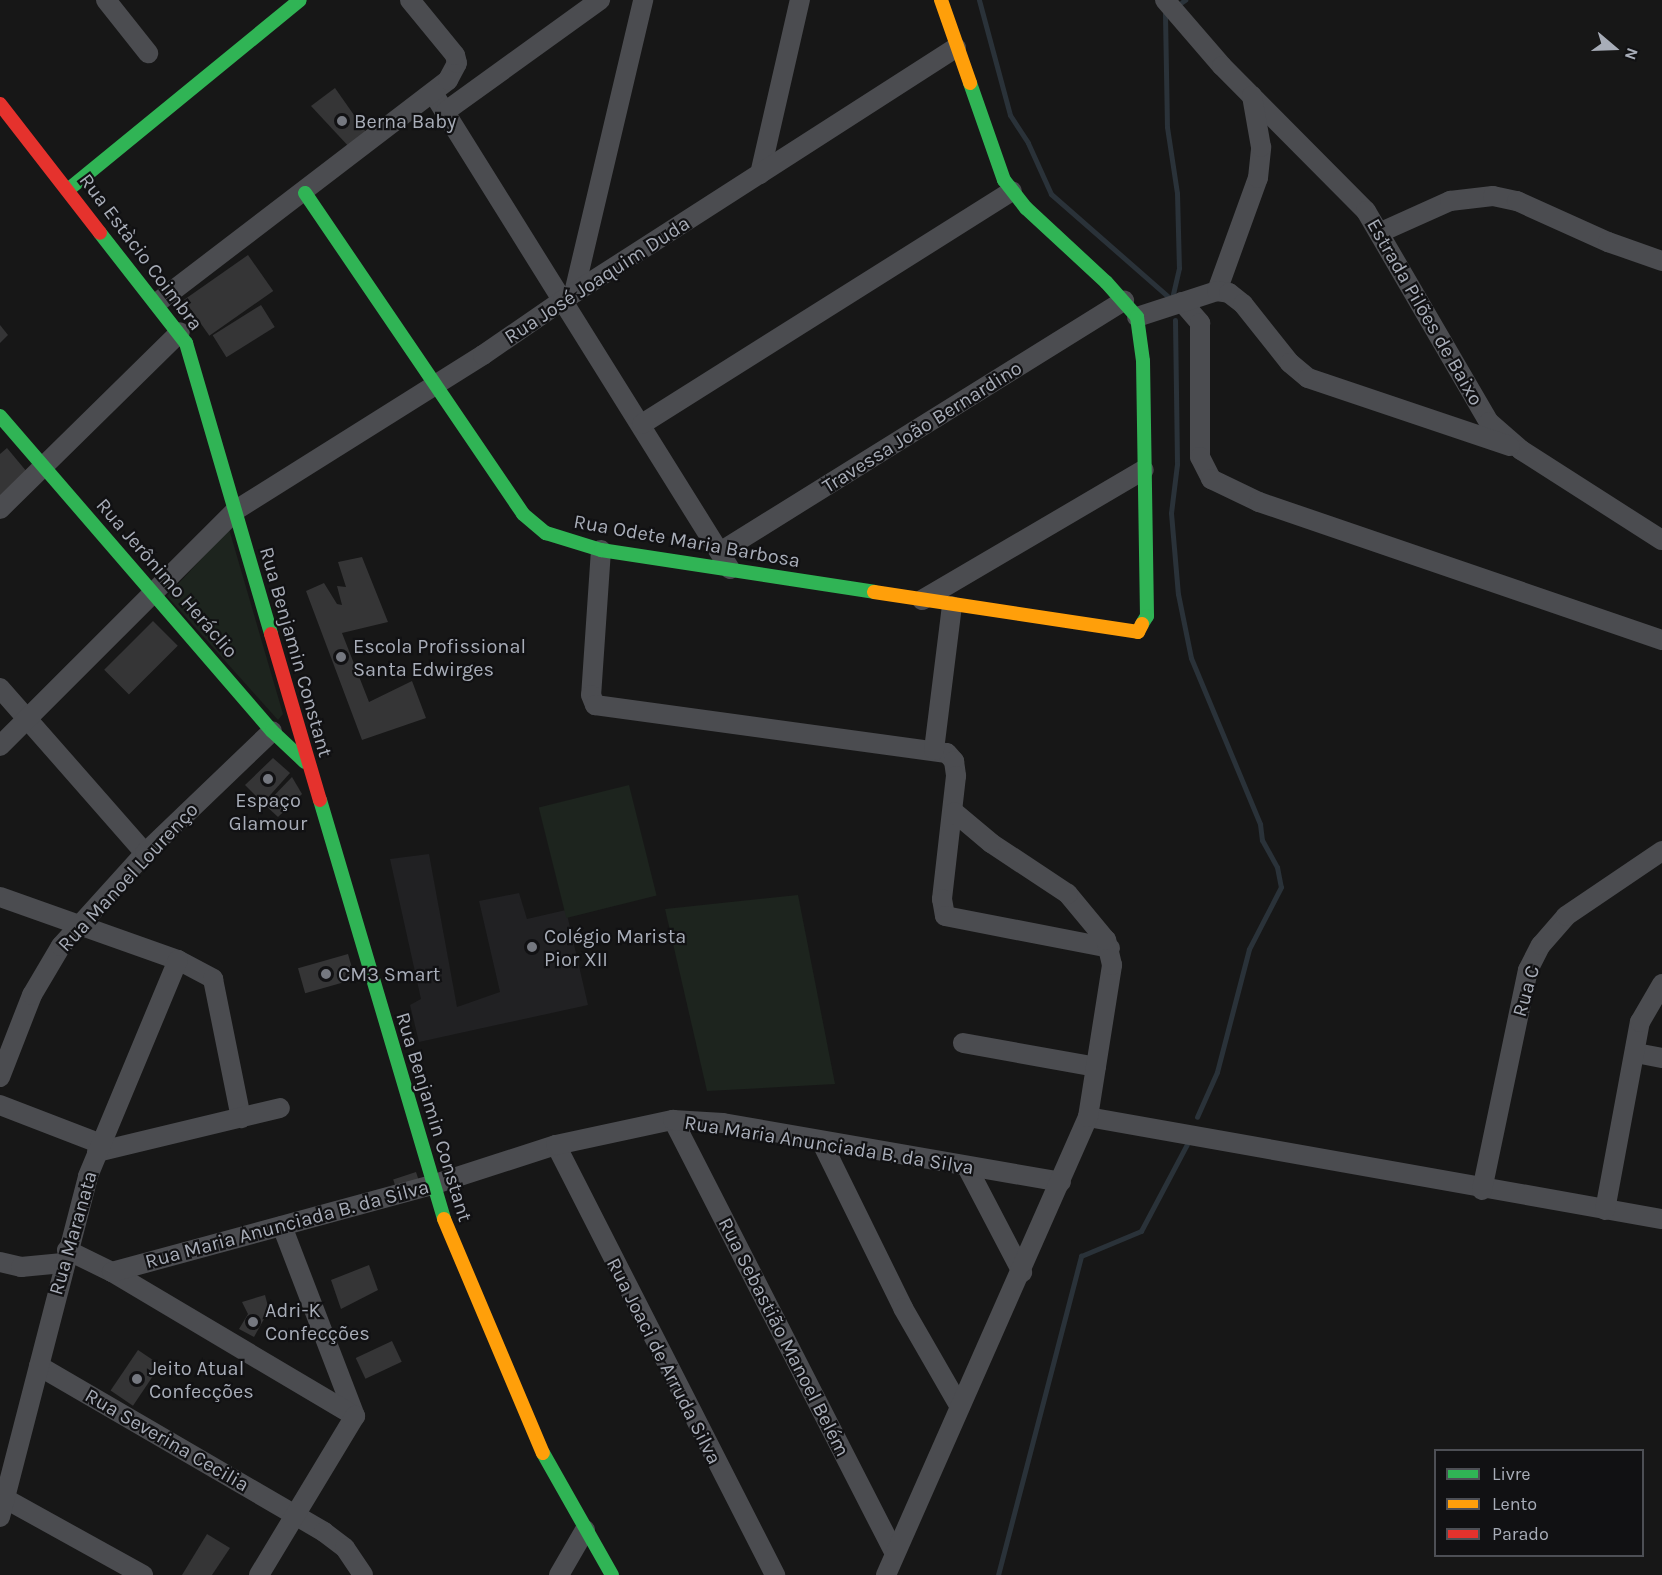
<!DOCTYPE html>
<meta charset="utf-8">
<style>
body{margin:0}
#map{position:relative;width:1662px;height:1575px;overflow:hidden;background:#171717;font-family:Karla,sans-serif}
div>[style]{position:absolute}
.built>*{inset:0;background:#212123}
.green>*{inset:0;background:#1d241e;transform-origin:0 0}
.stream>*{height:5px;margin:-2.5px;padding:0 2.5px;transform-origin:2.5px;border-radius:2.5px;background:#2a3239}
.building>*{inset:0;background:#353536;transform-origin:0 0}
.street>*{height:20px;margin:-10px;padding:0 10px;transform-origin:10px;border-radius:10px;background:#4b4c50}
.fast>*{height:14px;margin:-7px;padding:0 7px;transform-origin:7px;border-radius:7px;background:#30b455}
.slow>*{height:14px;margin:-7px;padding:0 7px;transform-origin:7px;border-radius:7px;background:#ff9f0a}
.jam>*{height:14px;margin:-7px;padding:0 7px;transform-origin:7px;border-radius:7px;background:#e5322d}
.dots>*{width:16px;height:16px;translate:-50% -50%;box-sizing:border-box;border:3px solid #111113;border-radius:50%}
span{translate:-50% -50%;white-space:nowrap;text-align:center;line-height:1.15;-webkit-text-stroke:4.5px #111113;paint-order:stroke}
.poi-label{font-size:20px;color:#a8adb8}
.left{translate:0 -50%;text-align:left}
.street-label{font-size:20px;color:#a8adb8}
.legend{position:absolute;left:1434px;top:1449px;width:210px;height:108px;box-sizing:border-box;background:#111113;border:2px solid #4d4f55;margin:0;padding:8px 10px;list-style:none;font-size:18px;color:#a8adb8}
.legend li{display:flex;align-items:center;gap:12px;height:30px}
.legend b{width:30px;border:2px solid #4d4f55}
.north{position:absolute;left:1584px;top:18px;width:60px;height:60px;-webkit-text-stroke:4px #111113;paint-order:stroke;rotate:109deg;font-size:16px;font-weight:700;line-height:24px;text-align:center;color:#a8adb8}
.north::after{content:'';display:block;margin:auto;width:21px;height:27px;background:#a8adb8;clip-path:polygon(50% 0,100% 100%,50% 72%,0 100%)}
</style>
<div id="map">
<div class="built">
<div style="clip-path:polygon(429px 854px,457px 1007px,500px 992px,479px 901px,519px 893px,527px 919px,566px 910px,588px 1005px,419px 1042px,410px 1005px,421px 999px,390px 859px)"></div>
</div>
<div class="green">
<div style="clip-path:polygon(229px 529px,283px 714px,278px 720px,167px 596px)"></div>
<div style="left:629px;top:785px;width:114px;height:93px;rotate:76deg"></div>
<div style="clip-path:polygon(798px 895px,835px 1084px,707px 1091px,665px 909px)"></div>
</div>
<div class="stream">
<div style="left:979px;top:0;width:119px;rotate:74.9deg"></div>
<div style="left:1010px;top:115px;width:33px;rotate:57deg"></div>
<div style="left:1028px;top:143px;width:56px;rotate:65.7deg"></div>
<div style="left:1051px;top:194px;width:161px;rotate:41.2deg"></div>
<div style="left:1182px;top:2px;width:4px;rotate:-34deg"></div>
<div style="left:1165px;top:14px;width:113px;rotate:89deg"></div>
<div style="left:1167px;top:127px;width:67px;rotate:81.4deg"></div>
<div style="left:1177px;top:193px;width:75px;rotate:88.5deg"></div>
<div style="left:1179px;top:268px;width:31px;rotate:103deg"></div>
<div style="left:1175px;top:320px;width:144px;rotate:89.2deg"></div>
<div style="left:1177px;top:464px;width:49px;rotate:97deg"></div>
<div style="left:1171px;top:513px;width:81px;rotate:85.1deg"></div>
<div style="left:1178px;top:594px;width:65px;rotate:78.5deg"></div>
<div style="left:1191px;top:658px;width:180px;rotate:67.4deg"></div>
<div style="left:1260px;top:824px;width:16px;rotate:83deg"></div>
<div style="left:1262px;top:840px;width:31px;rotate:61deg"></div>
<div style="left:1277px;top:867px;width:20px;rotate:79deg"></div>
<div style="left:1281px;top:887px;width:70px;rotate:117.3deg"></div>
<div style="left:1249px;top:949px;width:127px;rotate:104.6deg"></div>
<div style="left:1217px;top:1072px;width:49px;rotate:114deg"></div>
<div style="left:998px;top:1575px;width:330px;rotate:-75.4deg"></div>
<div style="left:1081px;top:1256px;width:65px;rotate:-22.6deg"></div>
<div style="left:1141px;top:1231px;width:98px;rotate:-62.1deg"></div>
</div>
<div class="building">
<div style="clip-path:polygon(335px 88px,368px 135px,351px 149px,311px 106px)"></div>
<div style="left:248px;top:255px;width:44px;height:78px;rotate:55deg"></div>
<div style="left:261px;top:305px;width:26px;height:57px;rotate:58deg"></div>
<div style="clip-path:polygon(0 325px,8px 335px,0 343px)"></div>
<div style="clip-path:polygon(7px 448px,27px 472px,0 498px,0 454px)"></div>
<div style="clip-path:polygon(362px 557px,388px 622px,342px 633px,369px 702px,412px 681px,426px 718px,362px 740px,306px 591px,324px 583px,337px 604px,342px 605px,337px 586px,346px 587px,338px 562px)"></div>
<div style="left:153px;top:621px;width:35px;height:69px;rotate:45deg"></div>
<div style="clip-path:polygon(273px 758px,290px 773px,263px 803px,245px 785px)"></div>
<div style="clip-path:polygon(292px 777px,302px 794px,278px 817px,265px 805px)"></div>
<div style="left:348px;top:954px;width:26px;height:52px;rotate:74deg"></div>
<div style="left:416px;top:1172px;width:13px;height:24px;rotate:72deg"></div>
<div style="clip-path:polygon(369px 1265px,378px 1290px,341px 1309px,331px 1280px)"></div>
<div style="clip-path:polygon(265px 1295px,269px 1310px,254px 1337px,239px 1329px,248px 1314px,242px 1302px)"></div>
<div style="left:392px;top:1341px;width:23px;height:40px;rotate:65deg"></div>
<div style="left:138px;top:1350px;width:27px;height:49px;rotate:34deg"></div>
<div style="clip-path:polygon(207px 1534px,230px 1548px,212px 1575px,182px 1575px)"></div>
</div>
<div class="street">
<div style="left:106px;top:0;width:68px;rotate:51.6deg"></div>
<div style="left:1165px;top:0;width:87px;rotate:49.2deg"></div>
<div style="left:1222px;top:66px;width:204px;rotate:45.2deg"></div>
<div style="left:1366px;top:211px;width:244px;rotate:59.8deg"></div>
<div style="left:1489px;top:422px;width:43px;rotate:41.2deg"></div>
<div style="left:1521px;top:450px;width:167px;rotate:32.6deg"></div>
<div style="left:433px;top:93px;width:561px;rotate:58.04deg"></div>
<div style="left:446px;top:111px;width:190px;rotate:-35.8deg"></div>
<div style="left:760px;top:174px;width:179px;rotate:-77.1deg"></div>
<div style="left:1381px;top:232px;width:76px;rotate:-24.2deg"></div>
<div style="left:1450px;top:201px;width:43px;rotate:-6.6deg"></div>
<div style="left:1493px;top:196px;width:25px;rotate:12deg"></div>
<div style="left:1517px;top:201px;width:100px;rotate:24.3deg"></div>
<div style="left:1608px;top:242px;width:57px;rotate:19.4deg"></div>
<div style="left:1217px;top:291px;width:120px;rotate:-70.1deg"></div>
<div style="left:1258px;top:178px;width:31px;rotate:-84deg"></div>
<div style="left:1261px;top:147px;width:52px;rotate:-100deg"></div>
<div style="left:574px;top:293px;width:301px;rotate:-76.7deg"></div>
<div style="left:158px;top:302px;width:365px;rotate:-37.4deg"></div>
<div style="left:448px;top:80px;width:19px;rotate:-62deg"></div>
<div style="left:457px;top:63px;width:8px;rotate:-104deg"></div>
<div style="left:455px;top:55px;width:71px;rotate:-129.3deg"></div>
<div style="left:1182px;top:302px;width:28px;rotate:49deg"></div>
<div style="left:1200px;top:323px;width:134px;rotate:90deg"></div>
<div style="left:1200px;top:457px;width:25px;rotate:63deg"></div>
<div style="left:1211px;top:479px;width:53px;rotate:25.6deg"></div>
<div style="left:1259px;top:502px;width:426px;rotate:18.9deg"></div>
<div style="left:1137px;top:317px;width:84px;rotate:-18deg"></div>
<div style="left:1217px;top:291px;width:12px;rotate:9deg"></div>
<div style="left:1229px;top:293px;width:18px;rotate:38deg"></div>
<div style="left:1243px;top:304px;width:75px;rotate:51.5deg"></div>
<div style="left:1290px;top:363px;width:23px;rotate:40deg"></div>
<div style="left:1308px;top:378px;width:213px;rotate:18.6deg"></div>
<div style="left:642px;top:424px;width:437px;rotate:-32.2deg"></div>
<div style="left:0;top:509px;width:252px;rotate:-44.5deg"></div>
<div style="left:601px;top:550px;width:145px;rotate:93.9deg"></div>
<div style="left:591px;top:695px;width:11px;rotate:68deg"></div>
<div style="left:595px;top:705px;width:355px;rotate:7.8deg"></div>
<div style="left:947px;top:753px;width:11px;rotate:49deg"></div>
<div style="left:954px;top:761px;width:15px;rotate:82deg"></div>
<div style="left:956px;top:776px;width:124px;rotate:96.5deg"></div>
<div style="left:942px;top:899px;width:17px;rotate:80deg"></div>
<div style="left:945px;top:916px;width:168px;rotate:11deg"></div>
<div style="left:720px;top:552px;width:476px;rotate:-31.9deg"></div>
<div style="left:922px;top:600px;width:257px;rotate:-30.4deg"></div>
<div style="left:0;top:688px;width:220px;rotate:48.7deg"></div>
<div style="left:0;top:746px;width:334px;rotate:-45deg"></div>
<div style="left:236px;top:510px;width:292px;rotate:-32.1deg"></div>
<div style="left:483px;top:355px;width:97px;rotate:-34.5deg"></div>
<div style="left:563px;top:300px;width:467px;rotate:-32.7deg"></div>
<div style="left:934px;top:750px;width:145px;rotate:-82.9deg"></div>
<div style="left:0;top:897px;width:189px;rotate:19.5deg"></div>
<div style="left:178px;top:960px;width:40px;rotate:28deg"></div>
<div style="left:213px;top:979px;width:142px;rotate:78.6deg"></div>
<div style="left:963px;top:1043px;width:135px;rotate:10.2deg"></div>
<div style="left:1636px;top:1053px;width:26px;rotate:11deg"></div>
<div style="left:0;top:1077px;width:88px;rotate:-68.7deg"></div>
<div style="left:32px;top:995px;width:57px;rotate:-59.4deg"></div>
<div style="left:61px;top:946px;width:125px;rotate:-47.9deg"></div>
<div style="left:145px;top:853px;width:176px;rotate:-43.8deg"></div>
<div style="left:0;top:1105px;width:108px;rotate:21.1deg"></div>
<div style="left:1088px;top:1117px;width:583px;rotate:10.08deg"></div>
<div style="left:673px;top:1120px;width:487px;rotate:62.9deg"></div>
<div style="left:821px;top:1141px;width:186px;rotate:63.8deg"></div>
<div style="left:903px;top:1308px;width:114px;rotate:60.1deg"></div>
<div style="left:556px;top:1145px;width:483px;rotate:63deg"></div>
<div style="left:97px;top:1152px;width:188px;rotate:-13.5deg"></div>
<div style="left:967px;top:1167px;width:119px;rotate:62.4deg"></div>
<div style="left:1482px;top:1190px;width:225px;rotate:-78.2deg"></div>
<div style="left:1528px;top:970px;width:28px;rotate:-63deg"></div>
<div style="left:1541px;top:945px;width:38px;rotate:-49deg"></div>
<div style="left:1566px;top:916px;width:116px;rotate:-34.1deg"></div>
<div style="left:1605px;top:1210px;width:191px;rotate:-79.5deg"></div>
<div style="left:1640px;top:1022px;width:44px;rotate:-59.9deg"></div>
<div style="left:282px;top:1226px;width:204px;rotate:69deg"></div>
<div style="left:67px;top:1250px;width:50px;rotate:26.1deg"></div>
<div style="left:112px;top:1272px;width:282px;rotate:30.7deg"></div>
<div style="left:0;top:1262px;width:22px;rotate:13deg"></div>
<div style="left:21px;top:1267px;width:42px;rotate:-5.4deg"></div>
<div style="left:112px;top:1272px;width:332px;rotate:-15.2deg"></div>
<div style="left:432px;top:1185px;width:130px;rotate:-17.9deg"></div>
<div style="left:556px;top:1145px;width:120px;rotate:-12.1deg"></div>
<div style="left:673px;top:1120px;width:50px;rotate:3.4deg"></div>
<div style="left:723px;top:1123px;width:343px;rotate:9.9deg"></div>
<div style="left:39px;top:1366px;width:330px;rotate:30.2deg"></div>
<div style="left:324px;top:1532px;width:26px;rotate:37deg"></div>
<div style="left:345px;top:1548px;width:32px;rotate:56deg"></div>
<div style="left:4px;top:1498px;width:159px;rotate:29deg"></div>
<div style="left:0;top:1517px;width:352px;rotate:-75.5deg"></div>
<div style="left:88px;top:1176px;width:234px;rotate:-67.4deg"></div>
<div style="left:259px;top:1575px;width:186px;rotate:-58.9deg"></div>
<div style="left:559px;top:1575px;width:52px;rotate:-60deg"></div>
<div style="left:886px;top:1575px;width:501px;rotate:-66.2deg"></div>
<div style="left:1088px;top:1117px;width:154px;rotate:-81deg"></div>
<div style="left:1112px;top:965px;width:26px;rotate:-103deg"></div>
<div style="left:1106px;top:940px;width:60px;rotate:-129.6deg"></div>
<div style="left:1068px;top:894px;width:92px;rotate:-146.5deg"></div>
<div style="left:991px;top:843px;width:48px;rotate:-140deg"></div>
</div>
<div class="fast">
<div style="left:970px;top:83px;width:103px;rotate:70.7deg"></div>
<div style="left:1004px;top:180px;width:36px;rotate:52deg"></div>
<div style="left:1026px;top:208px;width:109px;rotate:42.8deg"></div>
<div style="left:1106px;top:282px;width:47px;rotate:48.5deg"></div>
<div style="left:1137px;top:317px;width:44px;rotate:82.2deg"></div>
<div style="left:1143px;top:361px;width:255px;rotate:89.1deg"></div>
<div style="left:1147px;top:616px;width:9px;rotate:122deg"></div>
<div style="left:69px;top:189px;width:298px;rotate:-39.3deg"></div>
<div style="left:305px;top:193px;width:388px;rotate:55.8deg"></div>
<div style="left:523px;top:514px;width:30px;rotate:40deg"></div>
<div style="left:546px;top:533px;width:58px;rotate:17.2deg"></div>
<div style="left:601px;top:550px;width:276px;rotate:8.7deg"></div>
<div style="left:100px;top:233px;width:140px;rotate:52deg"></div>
<div style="left:186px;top:343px;width:303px;rotate:73.7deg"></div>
<div style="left:0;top:416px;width:416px;rotate:49.2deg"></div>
<div style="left:272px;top:731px;width:45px;rotate:43.2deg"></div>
<div style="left:320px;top:800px;width:437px;rotate:73.5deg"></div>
<div style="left:543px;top:1453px;width:140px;rotate:60.5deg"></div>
</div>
<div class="slow">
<div style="left:941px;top:0;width:88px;rotate:70.7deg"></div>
<div style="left:874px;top:592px;width:267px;rotate:8.6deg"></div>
<div style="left:1138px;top:632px;width:9px;rotate:-63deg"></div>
<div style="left:444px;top:1219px;width:254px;rotate:67.1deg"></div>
</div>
<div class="jam">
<div style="left:0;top:104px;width:163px;rotate:52.2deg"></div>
<div style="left:271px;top:634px;width:173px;rotate:73.6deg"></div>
</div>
<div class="dots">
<div style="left:342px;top:121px;background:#757880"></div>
<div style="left:341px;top:657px;background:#757880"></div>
<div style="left:268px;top:779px;background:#757880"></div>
<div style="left:532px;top:947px;background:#757880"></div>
<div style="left:326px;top:974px;background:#757880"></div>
<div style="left:253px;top:1322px;background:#757880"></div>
<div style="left:137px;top:1379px;background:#757880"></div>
</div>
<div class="poi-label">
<span class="left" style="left:354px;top:121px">Berna Baby</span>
<span class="left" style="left:353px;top:658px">Escola Profissional<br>Santa Edwirges</span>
<span style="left:268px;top:812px">Espaço<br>Glamour</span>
<span class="left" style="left:544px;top:948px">Colégio Marista<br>Pior XII</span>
<span class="left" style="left:338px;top:974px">CM3 Smart</span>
<span class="left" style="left:265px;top:1322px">Adri-K<br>Confecções</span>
<span class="left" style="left:149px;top:1380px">Jeito Atual<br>Confecções</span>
</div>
<div class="street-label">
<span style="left:141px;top:252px;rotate:53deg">Rua Estàcio Coimbra</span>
<span style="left:597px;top:280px;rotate:-33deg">Rua José Joaquim Duda</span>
<span style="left:1425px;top:312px;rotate:60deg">Estrada Pilões de Baixo</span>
<span style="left:922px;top:427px;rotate:-32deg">Travessa João Bernardino</span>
<span style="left:687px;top:541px;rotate:10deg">Rua Odete Maria Barbosa</span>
<span style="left:167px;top:578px;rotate:49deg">Rua Jerônimo Heráclio</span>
<span style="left:296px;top:652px;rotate:74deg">Rua Benjamin Constant</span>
<span style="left:128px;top:877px;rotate:-47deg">Rua Manoel Lourenço</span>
<span style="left:1526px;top:991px;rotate:-74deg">Rua C</span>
<span style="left:434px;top:1117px;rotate:73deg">Rua Benjamin Constant</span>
<span style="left:829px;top:1145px;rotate:9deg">Rua Maria Anunciada B. da Silva</span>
<span style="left:287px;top:1224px;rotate:-15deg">Rua Maria Anunciada B. da Silva</span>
<span style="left:73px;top:1233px;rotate:-74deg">Rua Maranata</span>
<span style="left:784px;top:1337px;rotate:63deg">Rua Sebastião Manoel Belém</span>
<span style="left:664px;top:1361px;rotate:63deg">Rua Joaci de Arruda Silva</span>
<span style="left:167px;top:1440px;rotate:30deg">Rua Severina Cecilia</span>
</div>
<ul class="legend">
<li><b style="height:8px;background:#30b455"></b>Livre</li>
<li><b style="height:8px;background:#ff9f0a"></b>Lento</li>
<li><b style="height:8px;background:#e5322d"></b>Parado</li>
</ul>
<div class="north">N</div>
</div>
